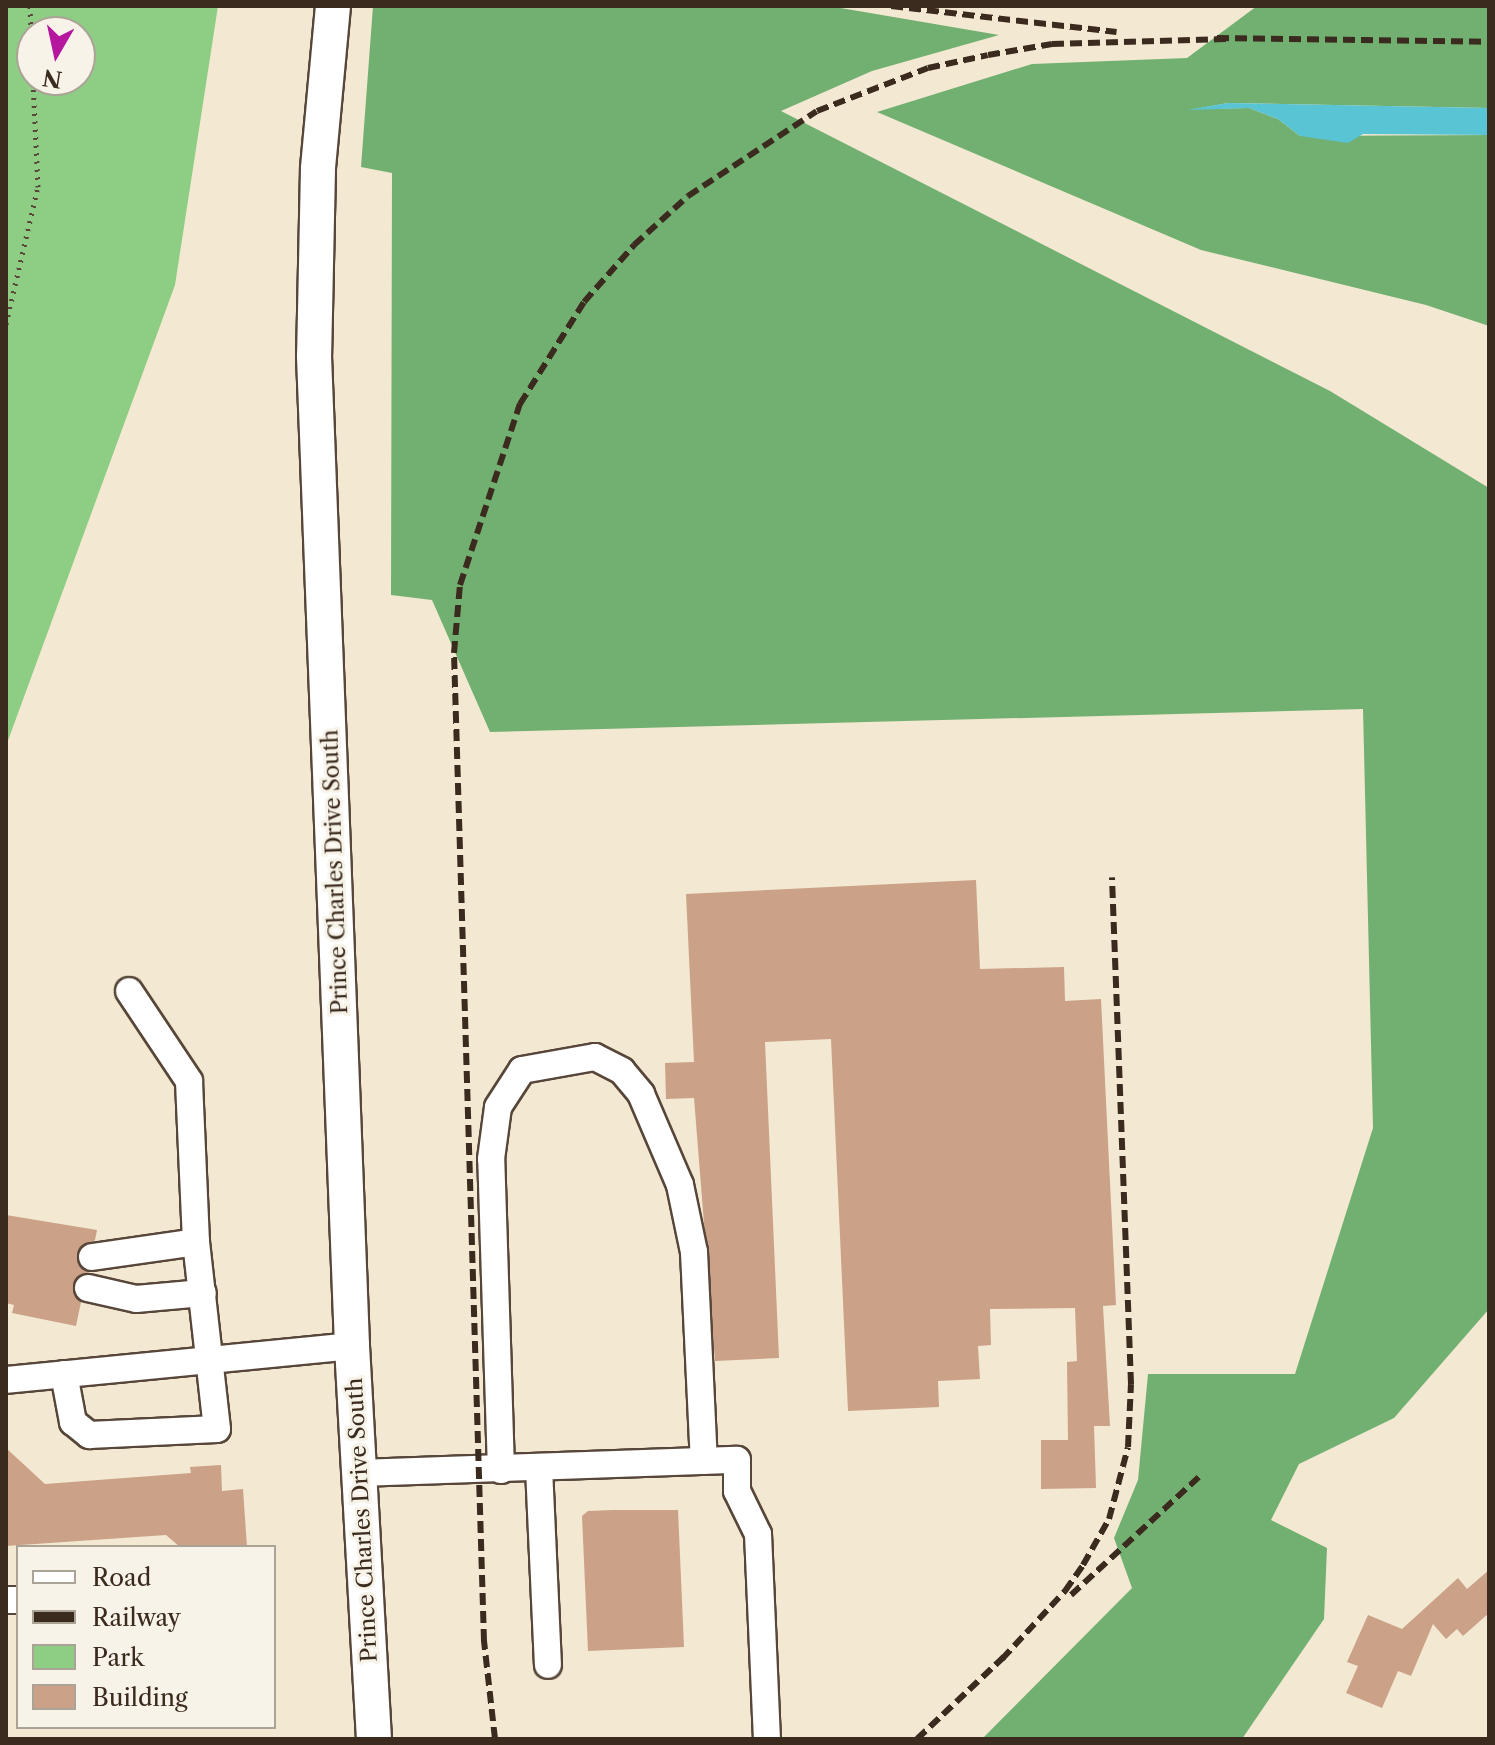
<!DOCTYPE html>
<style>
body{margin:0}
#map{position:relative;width:1495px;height:1745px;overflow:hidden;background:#f3e8d1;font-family:"Libre Caslon Text",serif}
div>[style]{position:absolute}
.green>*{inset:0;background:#8dcd84}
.forest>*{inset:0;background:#72b072}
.water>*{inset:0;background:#59c4d4}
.building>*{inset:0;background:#cba188}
.path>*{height:5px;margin-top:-2.5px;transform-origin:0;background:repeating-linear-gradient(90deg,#574639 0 2px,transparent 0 8px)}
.roads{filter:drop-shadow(2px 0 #574639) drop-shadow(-2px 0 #574639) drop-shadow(0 2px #574639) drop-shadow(0 -2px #574639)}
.minor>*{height:26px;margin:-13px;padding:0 13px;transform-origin:13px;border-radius:13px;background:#fff}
.major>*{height:34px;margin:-17px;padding:0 17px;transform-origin:17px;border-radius:17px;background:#fff}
.rail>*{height:6px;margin-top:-3px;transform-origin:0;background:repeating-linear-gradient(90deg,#3b2a1e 0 12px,transparent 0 18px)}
span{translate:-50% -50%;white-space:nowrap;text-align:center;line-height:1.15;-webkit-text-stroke:6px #f7f3e8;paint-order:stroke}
.street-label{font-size:22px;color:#3b2a1e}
.frame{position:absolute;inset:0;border:8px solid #3b2a1e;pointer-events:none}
.legend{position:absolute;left:16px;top:1545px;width:260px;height:184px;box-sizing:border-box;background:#f7f3e8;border:2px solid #aca397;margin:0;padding:10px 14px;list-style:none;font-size:24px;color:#3b2a1e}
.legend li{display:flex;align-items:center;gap:16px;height:40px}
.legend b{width:40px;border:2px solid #aca397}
.north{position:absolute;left:16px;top:16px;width:80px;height:80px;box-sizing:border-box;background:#f7f3e8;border:2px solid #aca397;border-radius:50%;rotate:189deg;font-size:22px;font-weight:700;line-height:32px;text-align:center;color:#3b2a1e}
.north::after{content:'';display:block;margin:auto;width:28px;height:36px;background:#b5179e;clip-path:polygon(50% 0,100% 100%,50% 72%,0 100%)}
</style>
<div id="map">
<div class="green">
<div style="clip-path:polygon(evenodd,6px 6px,218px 6px,175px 285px,6px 746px,6px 6px,32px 32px,80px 32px,80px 80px,32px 80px,32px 32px)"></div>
</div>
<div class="forest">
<div style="clip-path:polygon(373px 6px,829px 6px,999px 35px,872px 71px,781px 111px,1330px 391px,1489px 488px,1489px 1309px,1394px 1418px,1299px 1464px,1271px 1520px,1327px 1548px,1324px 1619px,1242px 1739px,982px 1739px,1132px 1588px,1114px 1538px,1138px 1480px,1148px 1374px,1295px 1374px,1373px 1128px,1363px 709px,490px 732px,432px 600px,391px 595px,392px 173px,361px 167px)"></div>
<div style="clip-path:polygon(1257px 6px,1489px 6px,1489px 108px,1228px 103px,1195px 109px,1249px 108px,1278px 119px,1300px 136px,1489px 135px,1489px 326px,1426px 305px,1201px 250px,877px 112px,1032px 64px,1187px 58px)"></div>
</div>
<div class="water">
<div style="clip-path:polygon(1228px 103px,1489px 108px,1489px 135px,1363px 134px,1348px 143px,1300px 136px,1278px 119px,1249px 108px,1187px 110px)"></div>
</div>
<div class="building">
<div style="clip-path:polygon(976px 880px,980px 969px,1064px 967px,1065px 1001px,1101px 999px,1116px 1305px,1103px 1306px,1110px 1426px,1094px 1426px,1096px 1488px,1041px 1489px,1041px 1440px,1068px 1440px,1067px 1362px,1077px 1361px,1075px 1308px,990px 1309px,991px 1345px,978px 1346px,980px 1379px,938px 1381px,939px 1407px,848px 1411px,831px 1039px,765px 1042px,779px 1358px,715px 1361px,694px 1098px,666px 1099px,665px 1063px,694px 1062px,686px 894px)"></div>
<div style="clip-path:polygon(6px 1215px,97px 1230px,95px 1240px,77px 1252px,79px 1266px,90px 1272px,73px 1284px,81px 1302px,76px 1326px,12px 1313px,14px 1305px,6px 1303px)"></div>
<div style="clip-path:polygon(6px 1448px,45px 1484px,191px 1473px,190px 1467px,221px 1465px,222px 1491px,243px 1489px,247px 1547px,180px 1547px,166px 1535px,6px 1546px)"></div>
<div style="clip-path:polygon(613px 1510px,678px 1510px,684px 1647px,588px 1651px,582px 1516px,588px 1511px)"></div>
<div style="clip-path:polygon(1489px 1570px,1489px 1613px,1463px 1636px,1457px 1629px,1446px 1639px,1433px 1624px,1411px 1676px,1398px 1671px,1382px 1708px,1346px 1693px,1358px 1666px,1347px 1662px,1368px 1615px,1402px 1629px,1458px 1578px,1467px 1589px)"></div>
</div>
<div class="path">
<div style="left:30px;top:6px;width:48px;rotate:87.6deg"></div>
<div style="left:6px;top:324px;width:141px;rotate:-76.9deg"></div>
<div style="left:38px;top:187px;width:107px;rotate:-92.7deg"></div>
</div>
<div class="roads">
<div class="minor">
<div style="left:92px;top:1257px;width:105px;rotate:-8.2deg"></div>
<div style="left:88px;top:1288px;width:49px;rotate:12.9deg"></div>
<div style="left:136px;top:1299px;width:67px;rotate:-5.1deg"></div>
<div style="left:64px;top:1374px;width:49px;rotate:79.4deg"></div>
<div style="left:73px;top:1422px;width:21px;rotate:39deg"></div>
<div style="left:89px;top:1435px;width:128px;rotate:-2.7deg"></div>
<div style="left:217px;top:1429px;width:188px;rotate:-96.4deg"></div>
<div style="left:196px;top:1242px;width:161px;rotate:-92.5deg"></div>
<div style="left:189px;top:1081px;width:108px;rotate:-123.7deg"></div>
<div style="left:6px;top:1380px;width:348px;rotate:-5.6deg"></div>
<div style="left:539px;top:1468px;width:197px;rotate:87.4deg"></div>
<div style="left:501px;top:1470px;width:311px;rotate:-91.8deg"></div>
<div style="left:491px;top:1159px;width:52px;rotate:-82.3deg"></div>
<div style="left:498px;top:1107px;width:44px;rotate:-57deg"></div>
<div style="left:522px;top:1070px;width:74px;rotate:-10.1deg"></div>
<div style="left:595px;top:1057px;width:30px;rotate:27deg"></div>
<div style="left:622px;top:1071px;width:30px;rotate:50deg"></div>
<div style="left:641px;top:1094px;width:99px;rotate:66.8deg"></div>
<div style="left:680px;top:1185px;width:68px;rotate:78.2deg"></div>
<div style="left:694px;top:1252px;width:209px;rotate:87.3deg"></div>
<div style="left:359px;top:1473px;width:378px;rotate:-2deg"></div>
<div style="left:737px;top:1460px;width:31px;rotate:90deg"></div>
<div style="left:737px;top:1491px;width:48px;rotate:64deg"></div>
<div style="left:758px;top:1534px;width:205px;rotate:87.5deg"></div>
<div style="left:6px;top:1600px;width:12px"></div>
</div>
<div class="major">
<div style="left:333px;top:6px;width:164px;rotate:95.3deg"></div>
<div style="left:318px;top:169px;width:187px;rotate:91.2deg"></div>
<div style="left:314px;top:356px;width:991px;rotate:87.8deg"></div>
<div style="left:352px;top:1346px;width:394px;rotate:86.8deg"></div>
</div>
</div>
<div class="rail">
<div style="left:891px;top:6px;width:227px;rotate:6.6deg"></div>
<div style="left:1217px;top:38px;width:272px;rotate:0.8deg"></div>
<div style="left:1071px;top:1595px;width:176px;rotate:-42.7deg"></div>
<div style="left:1002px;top:1659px;width:93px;rotate:-47.2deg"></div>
<div style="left:1065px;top:1591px;width:32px;rotate:-55deg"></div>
<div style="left:1083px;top:1565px;width:53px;rotate:-60.5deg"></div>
<div style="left:1109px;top:1519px;width:74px;rotate:-75.2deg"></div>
<div style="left:1128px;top:1447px;width:63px;rotate:-87.3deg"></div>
<div style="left:1131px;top:1384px;width:507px;rotate:-92.15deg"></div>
<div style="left:495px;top:1739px;width:99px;rotate:-96.4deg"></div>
<div style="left:484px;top:1641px;width:988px;rotate:-91.74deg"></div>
<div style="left:454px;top:653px;width:68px;rotate:-85deg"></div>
<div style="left:460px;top:585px;width:191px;rotate:-71.7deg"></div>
<div style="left:520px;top:404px;width:120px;rotate:-57.9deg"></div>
<div style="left:584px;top:302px;width:76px;rotate:-48.7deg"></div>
<div style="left:634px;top:245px;width:73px;rotate:-42.2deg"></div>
<div style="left:688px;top:196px;width:154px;rotate:-33.4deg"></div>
<div style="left:817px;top:111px;width:119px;rotate:-21.2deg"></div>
<div style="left:928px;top:68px;width:61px;rotate:-12.2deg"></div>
<div style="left:988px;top:55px;width:65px;rotate:-9.8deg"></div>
<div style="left:1052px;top:44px;width:175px;rotate:-1.6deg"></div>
<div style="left:917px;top:1739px;width:127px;rotate:-43.4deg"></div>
</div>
<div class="street-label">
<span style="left:335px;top:872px;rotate:-92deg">Prince Charles Drive South</span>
<span style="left:362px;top:1520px;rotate:-93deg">Prince Charles Drive South</span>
</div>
<div class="frame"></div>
<ul class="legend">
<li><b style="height:10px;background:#fff"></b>Road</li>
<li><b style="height:10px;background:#3b2a1e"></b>Railway</li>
<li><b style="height:22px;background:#8dcd84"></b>Park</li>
<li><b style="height:22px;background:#cba188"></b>Building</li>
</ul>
<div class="north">N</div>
</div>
